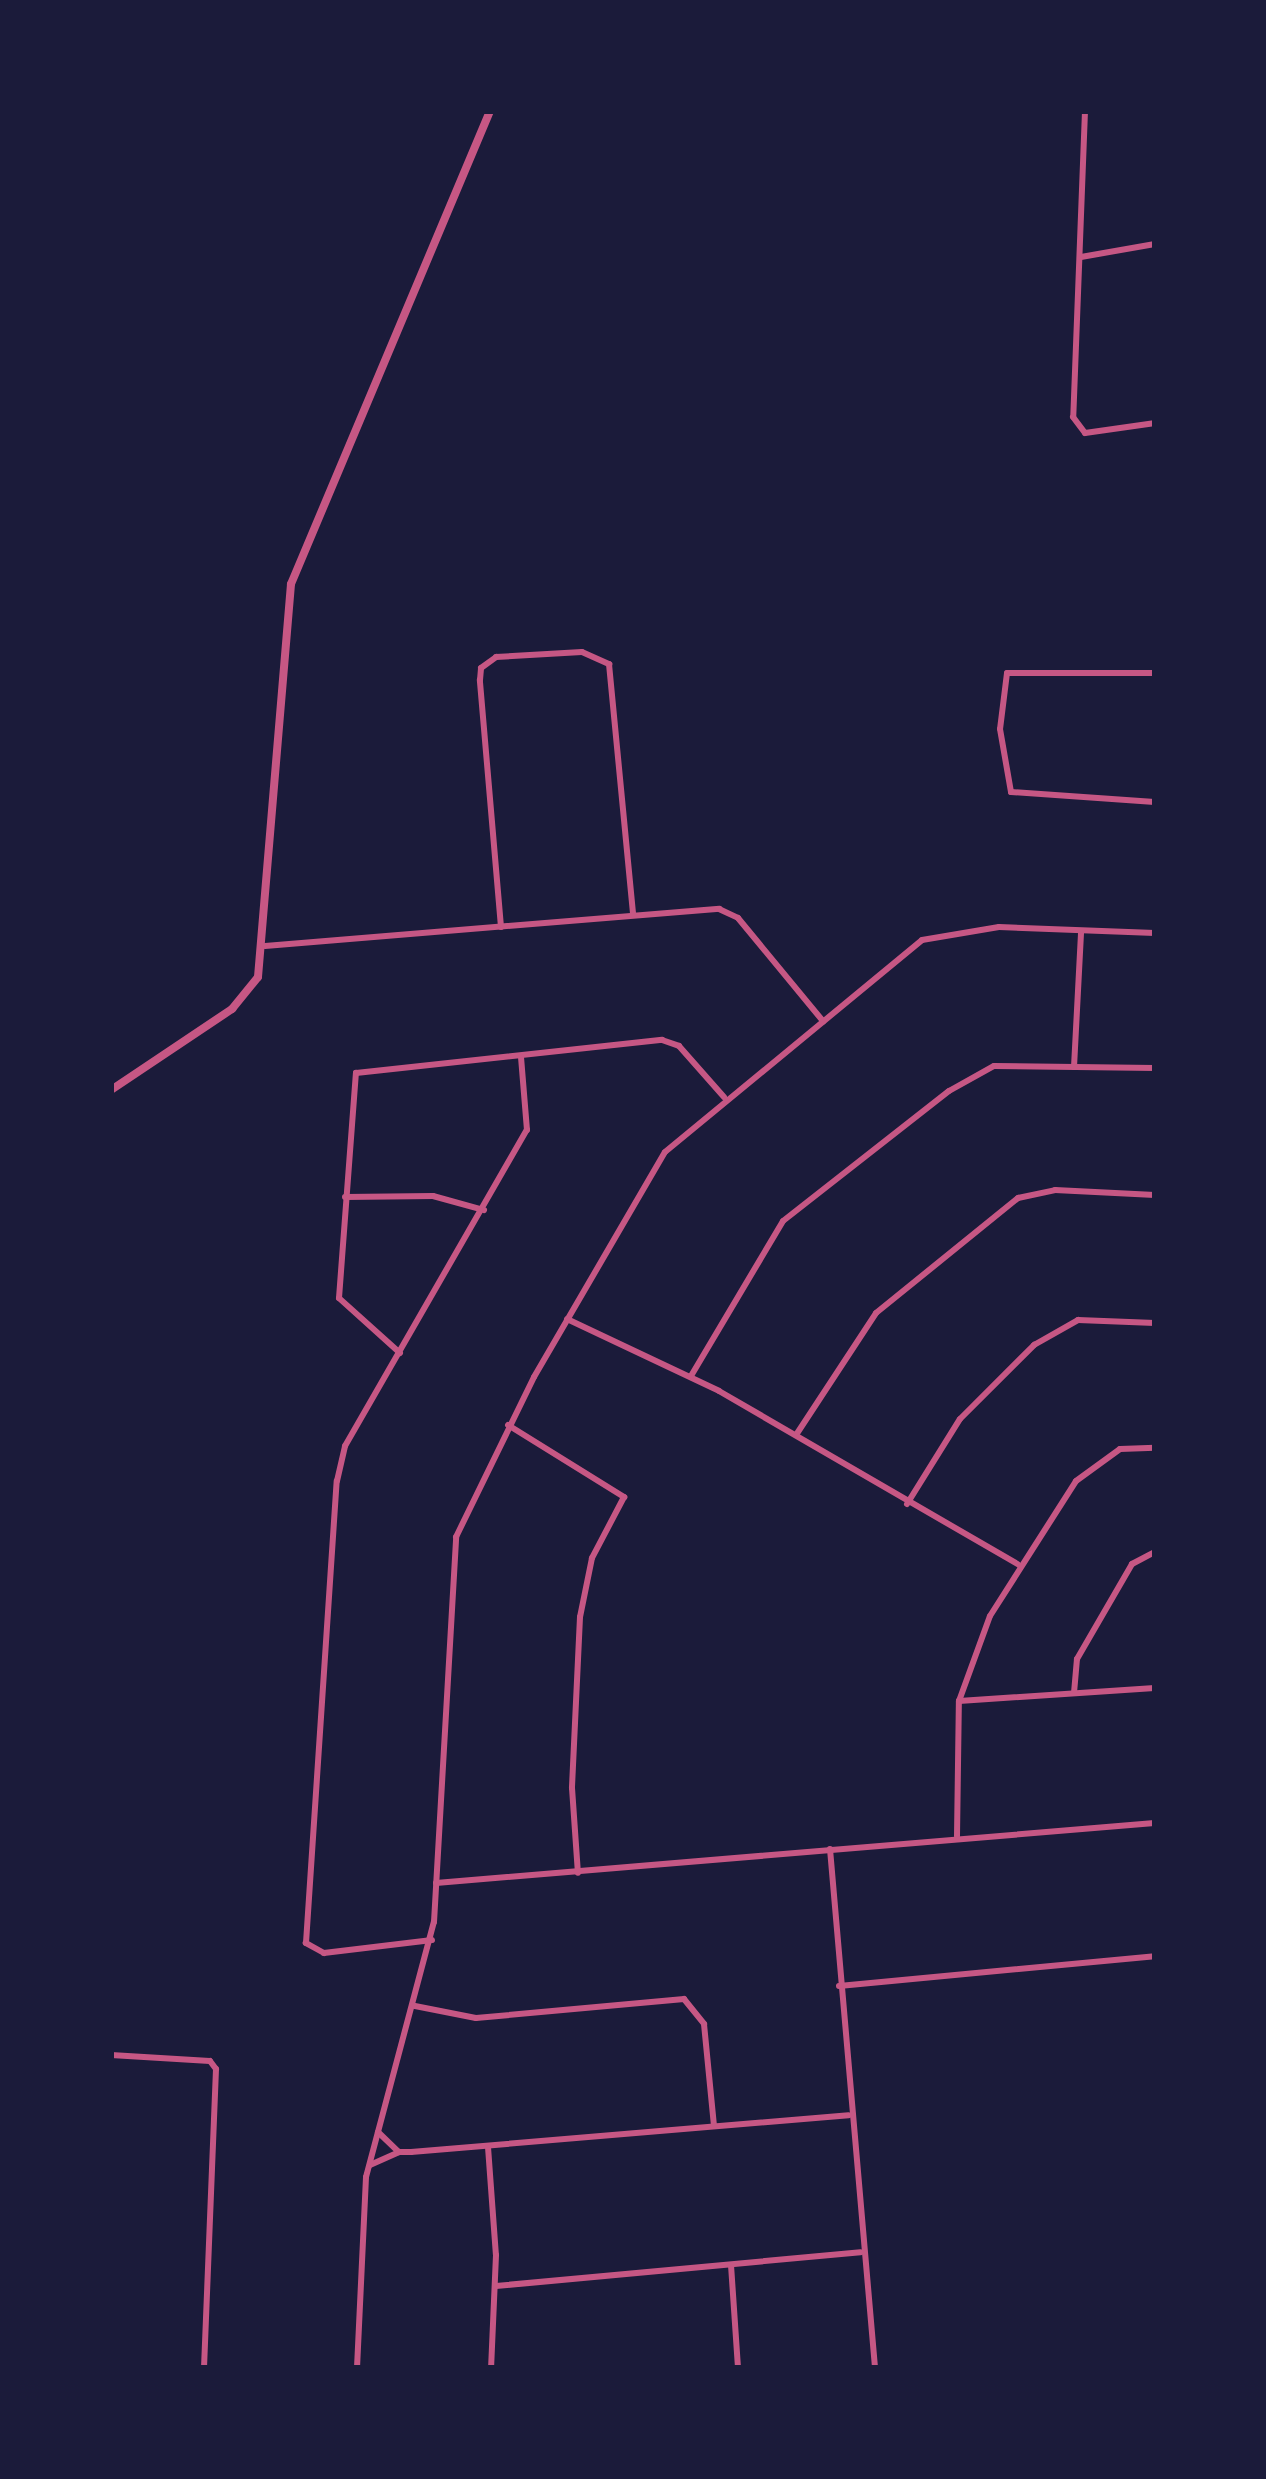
<!DOCTYPE html>
<style>
body{margin:0}
#map{position:relative;width:1266px;height:2479px;overflow:hidden;background:#1b1b3a;font-family:Jost,sans-serif}
div>[style]{position:absolute}
.minor>*{height:6px;margin:-3px;padding:0 3px;transform-origin:3px;border-radius:3px;background:#c65784}
.tertiary>*{height:8px;margin:-4px;padding:0 4px;transform-origin:4px;border-radius:4px;background:#c65784}
span{translate:-50% -50%;white-space:nowrap;text-align:center;line-height:1.15;-webkit-text-stroke:9px #1b1b3a;paint-order:stroke}
.frame{position:absolute;inset:0;border:114px solid #1b1b3a;pointer-events:none}
</style>
<div id="map">
<div class="minor">
<div style="left:1085px;top:111px;width:306px;rotate:92.2deg"></div>
<div style="left:1073px;top:417px;width:20px;rotate:53deg"></div>
<div style="left:1085px;top:433px;width:71px;rotate:-8.1deg"></div>
<div style="left:1081px;top:257px;width:75px;rotate:-10deg"></div>
<div style="left:1155px;top:673px;width:148px;rotate:180deg"></div>
<div style="left:1007px;top:673px;width:56px;rotate:97.1deg"></div>
<div style="left:1000px;top:729px;width:64px;rotate:80.1deg"></div>
<div style="left:1011px;top:792px;width:144px;rotate:4deg"></div>
<div style="left:501px;top:927px;width:248px;rotate:-94.9deg"></div>
<div style="left:480px;top:680px;width:12px;rotate:-85deg"></div>
<div style="left:481px;top:668px;width:19px;rotate:-36deg"></div>
<div style="left:496px;top:657px;width:86px;rotate:-3.3deg"></div>
<div style="left:582px;top:652px;width:30px;rotate:24deg"></div>
<div style="left:609px;top:664px;width:251px;rotate:84.5deg"></div>
<div style="left:265px;top:946px;width:456px;rotate:-4.7deg"></div>
<div style="left:719px;top:909px;width:21px;rotate:25deg"></div>
<div style="left:738px;top:918px;width:134px;rotate:50.5deg"></div>
<div style="left:1074px;top:1067px;width:134px;rotate:-87deg"></div>
<div style="left:345px;top:1197px;width:88px;rotate:-0.7deg"></div>
<div style="left:433px;top:1196px;width:53px;rotate:15.4deg"></div>
<div style="left:567px;top:1319px;width:168px;rotate:25.3deg"></div>
<div style="left:719px;top:1391px;width:345px;rotate:30.1deg"></div>
<div style="left:400px;top:1353px;width:82px;rotate:-138deg"></div>
<div style="left:339px;top:1298px;width:226px;rotate:-85.7deg"></div>
<div style="left:356px;top:1073px;width:308px;rotate:-6.2deg"></div>
<div style="left:662px;top:1040px;width:18px;rotate:19deg"></div>
<div style="left:679px;top:1046px;width:68px;rotate:48.6deg"></div>
<div style="left:691px;top:1376px;width:180px;rotate:-59.3deg"></div>
<div style="left:783px;top:1221px;width:211px;rotate:-38.1deg"></div>
<div style="left:949px;top:1091px;width:51px;rotate:-29.1deg"></div>
<div style="left:994px;top:1066px;width:161px;rotate:0.7deg"></div>
<div style="left:508px;top:1425px;width:137px;rotate:31.8deg"></div>
<div style="left:624px;top:1497px;width:69px;rotate:117.7deg"></div>
<div style="left:592px;top:1558px;width:60px;rotate:101.5deg"></div>
<div style="left:580px;top:1617px;width:171px;rotate:92.7deg"></div>
<div style="left:572px;top:1788px;width:85px;rotate:86deg"></div>
<div style="left:796px;top:1435px;width:146px;rotate:-56.7deg"></div>
<div style="left:876px;top:1313px;width:183px;rotate:-39deg"></div>
<div style="left:1018px;top:1198px;width:38px;rotate:-12deg"></div>
<div style="left:1055px;top:1190px;width:100px;rotate:2.9deg"></div>
<div style="left:907px;top:1504px;width:100px;rotate:-58.1deg"></div>
<div style="left:960px;top:1419px;width:105px;rotate:-45deg"></div>
<div style="left:1034px;top:1345px;width:51px;rotate:-29.6deg"></div>
<div style="left:1078px;top:1320px;width:77px;rotate:2.2deg"></div>
<div style="left:1074px;top:1693px;width:34px;rotate:-85deg"></div>
<div style="left:1077px;top:1659px;width:110px;rotate:-59.9deg"></div>
<div style="left:1132px;top:1564px;width:26px;rotate:-28deg"></div>
<div style="left:959px;top:1701px;width:196px;rotate:-3.8deg"></div>
<div style="left:957px;top:1836px;width:135px;rotate:-89.2deg"></div>
<div style="left:959px;top:1701px;width:90px;rotate:-70deg"></div>
<div style="left:990px;top:1616px;width:160px;rotate:-57.5deg"></div>
<div style="left:1076px;top:1481px;width:54px;rotate:-36deg"></div>
<div style="left:1120px;top:1449px;width:35px;rotate:-2deg"></div>
<div style="left:830px;top:1849px;width:521px;rotate:85.04deg"></div>
<div style="left:436px;top:1883px;width:721px;rotate:-4.77deg"></div>
<div style="left:432px;top:1940px;width:109px;rotate:173.1deg"></div>
<div style="left:324px;top:1953px;width:21px;rotate:-151deg"></div>
<div style="left:306px;top:1943px;width:463px;rotate:-86.2deg"></div>
<div style="left:337px;top:1481px;width:36px;rotate:-77deg"></div>
<div style="left:345px;top:1446px;width:365px;rotate:-60.1deg"></div>
<div style="left:527px;top:1130px;width:73px;rotate:-94.7deg"></div>
<div style="left:839px;top:1986px;width:317px;rotate:-5.4deg"></div>
<div style="left:415px;top:2006px;width:62px;rotate:11.1deg"></div>
<div style="left:476px;top:2018px;width:209px;rotate:-5.2deg"></div>
<div style="left:684px;top:1999px;width:32px;rotate:51deg"></div>
<div style="left:704px;top:2024px;width:102px;rotate:84.4deg"></div>
<div style="left:111px;top:2055px;width:99px;rotate:3.5deg"></div>
<div style="left:210px;top:2061px;width:10px;rotate:53deg"></div>
<div style="left:216px;top:2069px;width:299px;rotate:92.3deg"></div>
<div style="left:378px;top:2132px;width:29px;rotate:44deg"></div>
<div style="left:399px;top:2152px;width:12px"></div>
<div style="left:411px;top:2152px;width:439px;rotate:-4.8deg"></div>
<div style="left:488px;top:2147px;width:108px;rotate:85.8deg"></div>
<div style="left:496px;top:2255px;width:113px;rotate:92.5deg"></div>
<div style="left:370px;top:2165px;width:32px;rotate:-24deg"></div>
<div style="left:731px;top:2265px;width:103px;rotate:86.1deg"></div>
<div style="left:496px;top:2286px;width:366px;rotate:-5.3deg"></div>
<div style="left:357px;top:2368px;width:191px;rotate:-87.3deg"></div>
<div style="left:366px;top:2177px;width:264px;rotate:-75.1deg"></div>
<div style="left:434px;top:1922px;width:386px;rotate:-86.7deg"></div>
<div style="left:456px;top:1537px;width:178px;rotate:-64deg"></div>
<div style="left:534px;top:1377px;width:260px;rotate:-59.8deg"></div>
<div style="left:665px;top:1152px;width:333px;rotate:-39.5deg"></div>
<div style="left:922px;top:940px;width:78px;rotate:-9.6deg"></div>
<div style="left:999px;top:927px;width:156px;rotate:2.2deg"></div>
</div>
<div class="tertiary">
<div style="left:111px;top:1090px;width:146px;rotate:-33.8deg"></div>
<div style="left:232px;top:1009px;width:41px;rotate:-50.9deg"></div>
<div style="left:258px;top:977px;width:394px;rotate:-85.2deg"></div>
<div style="left:291px;top:584px;width:513px;rotate:-67.18deg"></div>
</div>
<div class="frame"></div>
</div>
